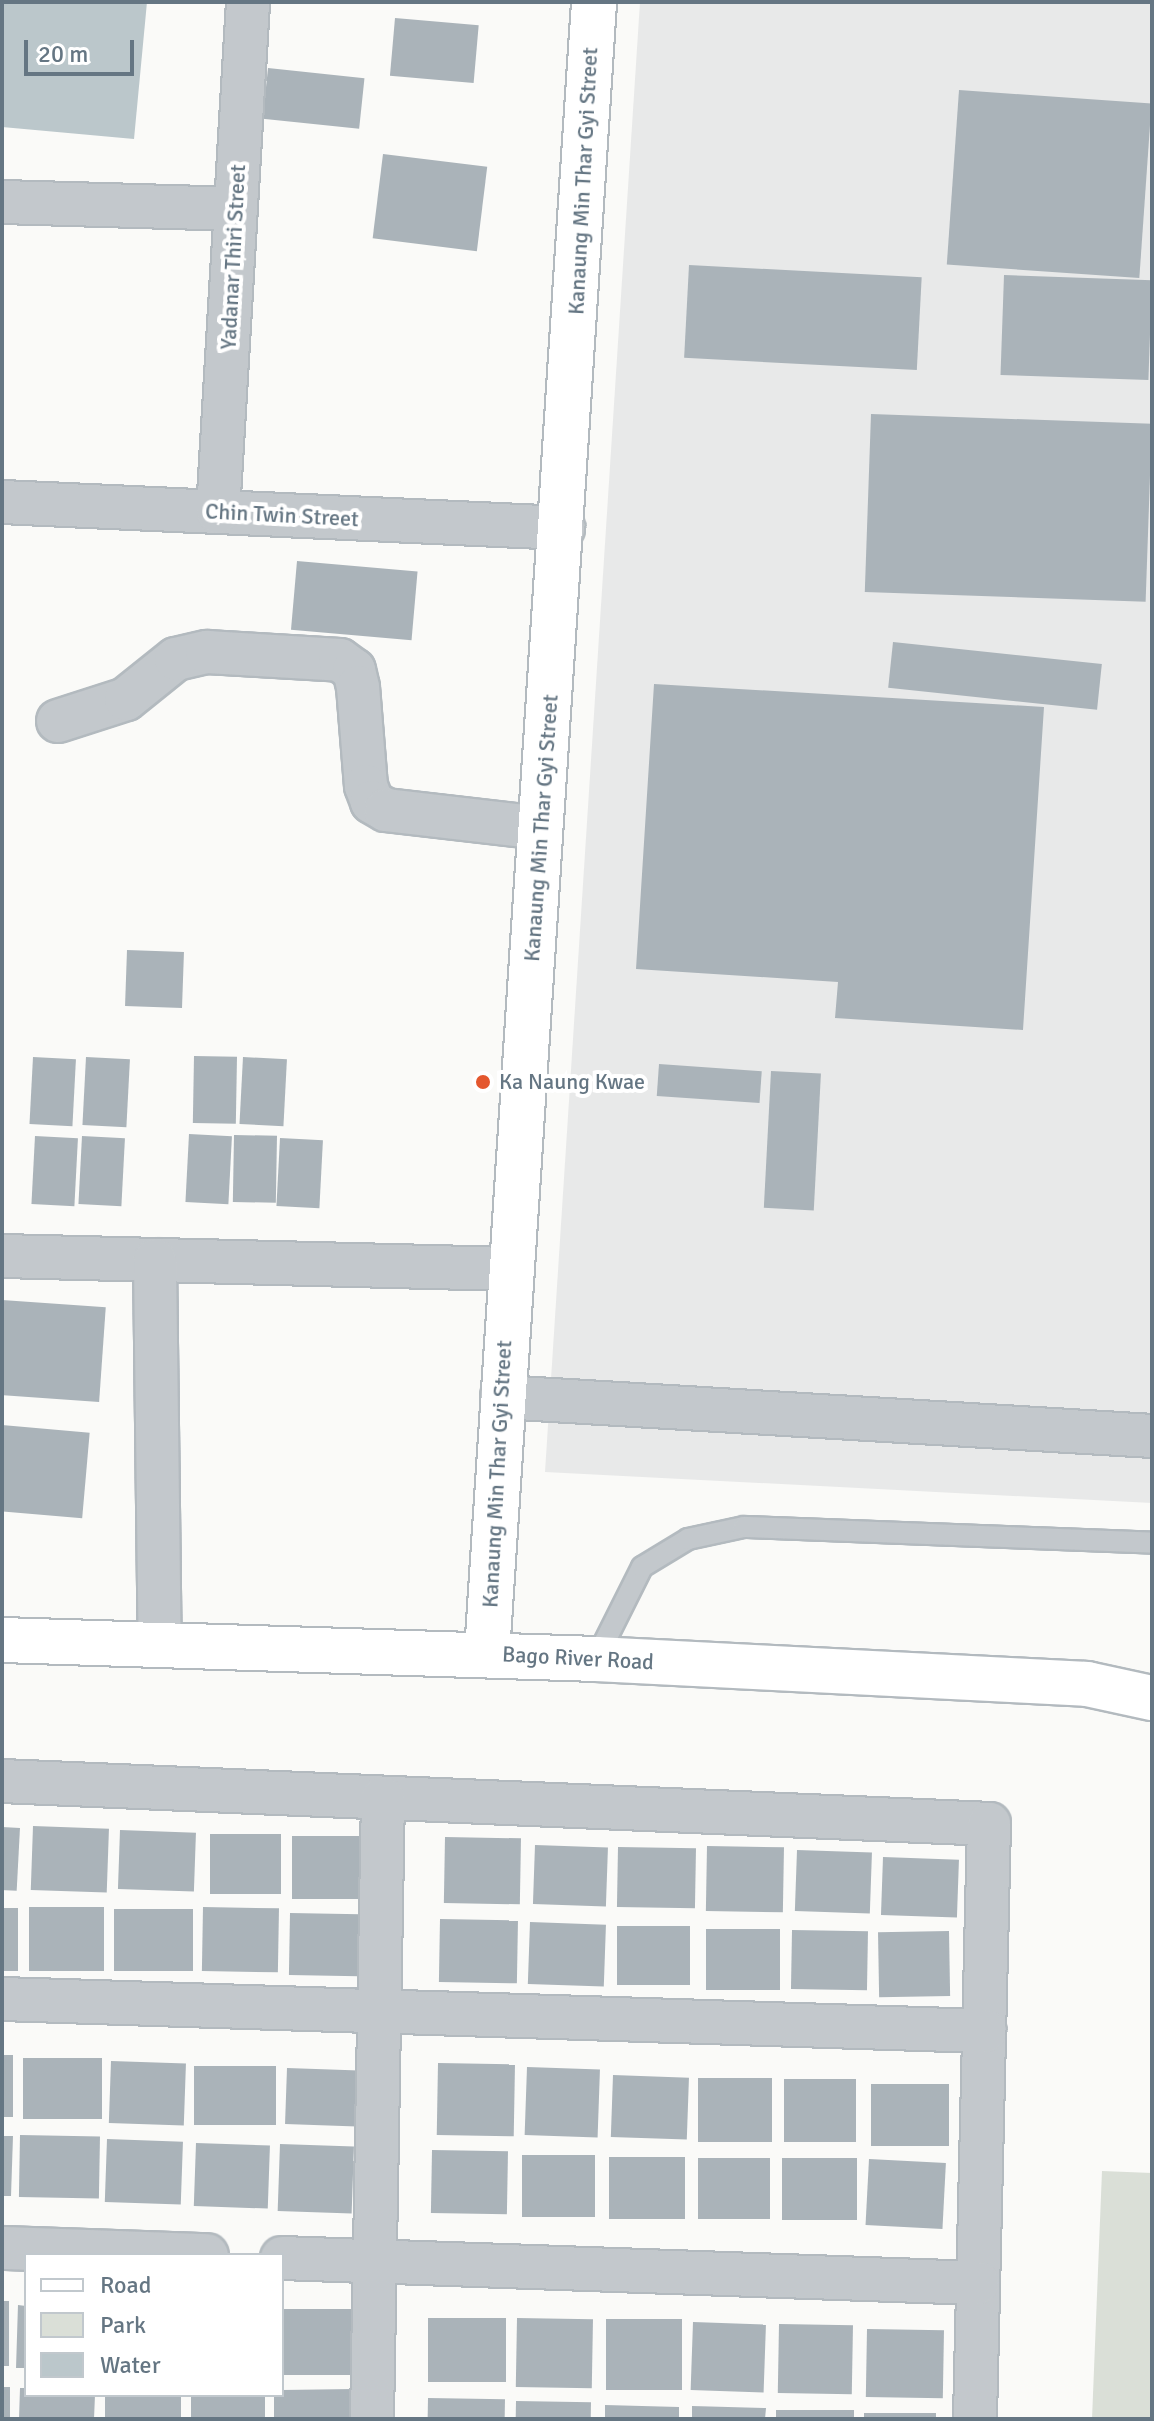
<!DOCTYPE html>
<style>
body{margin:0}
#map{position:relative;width:1154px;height:2421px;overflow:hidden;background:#fafaf8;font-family:Signika,sans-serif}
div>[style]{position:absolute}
.built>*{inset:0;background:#e8e9e9}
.green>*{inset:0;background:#dadfd7}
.water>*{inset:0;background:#bbc7cb}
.building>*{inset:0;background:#aab3b9;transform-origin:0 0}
.roads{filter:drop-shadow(2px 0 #b3babf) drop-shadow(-2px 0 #b3babf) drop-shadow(0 2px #b3babf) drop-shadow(0 -2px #b3babf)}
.lane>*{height:20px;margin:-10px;padding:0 10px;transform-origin:10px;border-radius:10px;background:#c3c8cc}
.street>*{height:42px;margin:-21px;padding:0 21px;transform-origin:21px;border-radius:21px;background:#c3c8cc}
.secondary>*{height:44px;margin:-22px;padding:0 22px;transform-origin:22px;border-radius:22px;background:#fff}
.dots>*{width:22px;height:22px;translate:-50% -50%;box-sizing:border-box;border:4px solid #fff;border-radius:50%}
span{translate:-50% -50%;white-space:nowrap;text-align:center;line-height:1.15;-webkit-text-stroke:8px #fff;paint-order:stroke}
.street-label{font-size:22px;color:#657683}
.poi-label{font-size:22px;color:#657683}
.left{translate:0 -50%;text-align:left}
.frame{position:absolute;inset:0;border:4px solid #657683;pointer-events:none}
.legend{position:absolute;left:24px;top:2253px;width:260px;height:144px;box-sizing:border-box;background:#fff;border:2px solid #c1c8cd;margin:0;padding:10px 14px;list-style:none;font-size:24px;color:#657683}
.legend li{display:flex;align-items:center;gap:16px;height:40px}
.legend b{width:40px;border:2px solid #c1c8cd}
.scale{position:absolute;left:24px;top:40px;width:110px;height:36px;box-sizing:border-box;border:4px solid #657683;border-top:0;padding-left:10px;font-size:24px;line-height:28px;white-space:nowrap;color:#657683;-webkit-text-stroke:6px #fff;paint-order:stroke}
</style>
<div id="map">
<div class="built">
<div style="clip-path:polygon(640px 2px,1152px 2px,1152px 1503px,545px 1472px)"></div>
</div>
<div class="green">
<div style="clip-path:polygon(1102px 2171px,1152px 2173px,1152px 2419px,1092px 2419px)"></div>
</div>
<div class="water">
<div style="clip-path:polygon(2px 2px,147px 2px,134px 139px,2px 127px)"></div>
</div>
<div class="building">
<div style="left:395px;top:18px;width:84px;height:58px;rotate:5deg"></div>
<div style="left:268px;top:68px;width:97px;height:51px;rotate:6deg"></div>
<div style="left:959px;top:90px;width:193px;height:175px;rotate:4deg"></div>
<div style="left:383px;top:154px;width:105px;height:85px;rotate:7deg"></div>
<div style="left:689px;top:265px;width:233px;height:93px;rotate:3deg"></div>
<div style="left:1004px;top:275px;width:148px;height:100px;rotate:2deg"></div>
<div style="left:871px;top:414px;width:281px;height:178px;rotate:2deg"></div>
<div style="left:297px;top:561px;width:121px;height:69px;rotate:5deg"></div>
<div style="left:893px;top:642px;width:210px;height:46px;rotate:6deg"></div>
<div style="clip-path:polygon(654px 684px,1044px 707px,1023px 1030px,835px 1018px,838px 982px,636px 969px)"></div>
<div style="left:127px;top:950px;width:57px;height:56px;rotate:2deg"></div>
<div style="left:194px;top:1056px;width:43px;height:67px;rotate:1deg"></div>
<div style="left:33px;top:1057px;width:43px;height:67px;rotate:3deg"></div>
<div style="left:86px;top:1057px;width:44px;height:68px;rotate:3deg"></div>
<div style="left:243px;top:1057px;width:44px;height:67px;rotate:3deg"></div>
<div style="left:659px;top:1064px;width:103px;height:32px;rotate:4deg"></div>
<div style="left:771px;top:1071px;width:50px;height:137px;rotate:3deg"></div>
<div style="left:189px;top:1134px;width:43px;height:68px;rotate:3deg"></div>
<div style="left:234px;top:1135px;width:43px;height:67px;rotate:1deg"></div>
<div style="left:35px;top:1136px;width:43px;height:68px;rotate:3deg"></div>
<div style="left:82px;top:1136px;width:43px;height:68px;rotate:3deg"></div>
<div style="left:280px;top:1138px;width:43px;height:68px;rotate:3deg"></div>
<div style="left:2px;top:1300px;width:104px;height:95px;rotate:4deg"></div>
<div style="left:2px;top:1425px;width:88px;height:86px;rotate:5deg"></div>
<div style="left:33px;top:1826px;width:76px;height:64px;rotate:2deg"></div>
<div style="left:2px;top:1827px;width:18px;height:63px;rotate:3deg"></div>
<div style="left:120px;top:1830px;width:76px;height:59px;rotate:2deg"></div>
<div style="left:210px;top:1834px;width:71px;height:60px"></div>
<div style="left:292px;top:1836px;width:67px;height:63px"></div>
<div style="left:445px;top:1837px;width:76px;height:66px;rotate:1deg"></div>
<div style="left:535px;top:1845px;width:73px;height:59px;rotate:2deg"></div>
<div style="left:707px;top:1846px;width:77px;height:65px;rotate:1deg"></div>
<div style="left:618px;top:1847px;width:78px;height:60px;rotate:1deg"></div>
<div style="left:797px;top:1850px;width:75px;height:61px;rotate:2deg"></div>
<div style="left:883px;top:1857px;width:76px;height:58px;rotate:2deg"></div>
<div style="left:104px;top:1907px;width:64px;height:75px;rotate:90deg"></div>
<div style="left:203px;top:1907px;width:76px;height:64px;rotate:1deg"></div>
<div style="left:2px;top:1908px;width:16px;height:63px"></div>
<div style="left:114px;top:1909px;width:79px;height:62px"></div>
<div style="left:290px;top:1913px;width:70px;height:62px;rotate:1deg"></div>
<div style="left:440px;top:1919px;width:78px;height:63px;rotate:1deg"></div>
<div style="left:530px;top:1922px;width:76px;height:62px;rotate:2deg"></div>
<div style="left:617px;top:1926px;width:73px;height:59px"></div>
<div style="left:780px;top:1929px;width:61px;height:74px;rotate:90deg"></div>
<div style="left:792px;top:1930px;width:76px;height:59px;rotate:1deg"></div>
<div style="left:949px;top:1931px;width:65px;height:71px;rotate:89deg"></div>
<div style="left:2px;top:2055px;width:11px;height:62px"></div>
<div style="left:23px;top:2058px;width:79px;height:61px"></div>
<div style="left:111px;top:2061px;width:75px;height:62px;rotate:2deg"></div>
<div style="left:438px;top:2063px;width:77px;height:72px;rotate:1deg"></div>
<div style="left:194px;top:2066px;width:82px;height:59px"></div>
<div style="left:527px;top:2067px;width:73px;height:68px;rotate:2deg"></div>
<div style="left:287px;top:2068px;width:72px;height:56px;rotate:2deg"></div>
<div style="left:613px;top:2075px;width:76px;height:62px;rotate:2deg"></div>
<div style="left:698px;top:2078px;width:74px;height:64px"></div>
<div style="left:784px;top:2079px;width:72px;height:63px"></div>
<div style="left:871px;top:2084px;width:78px;height:62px"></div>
<div style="left:20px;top:2135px;width:80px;height:62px;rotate:1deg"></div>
<div style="clip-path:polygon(2px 2136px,13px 2136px,11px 2196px,2px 2196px)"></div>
<div style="left:107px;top:2139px;width:76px;height:63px;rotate:2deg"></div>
<div style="left:196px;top:2143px;width:74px;height:63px;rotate:2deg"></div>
<div style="left:280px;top:2144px;width:74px;height:67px;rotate:2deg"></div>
<div style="left:432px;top:2150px;width:76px;height:63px;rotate:1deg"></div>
<div style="left:522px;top:2155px;width:73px;height:62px"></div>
<div style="left:609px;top:2157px;width:76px;height:62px"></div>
<div style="left:698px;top:2158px;width:72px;height:61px"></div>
<div style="left:857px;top:2158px;width:62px;height:75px;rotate:90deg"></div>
<div style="left:869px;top:2159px;width:77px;height:66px;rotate:3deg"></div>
<div style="left:2px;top:2301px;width:7px;height:65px"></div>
<div style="clip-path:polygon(18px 2305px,26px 2306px,26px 2368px,16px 2368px)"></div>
<div style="left:282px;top:2309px;width:70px;height:66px"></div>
<div style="left:428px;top:2318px;width:78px;height:64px"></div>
<div style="left:517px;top:2318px;width:76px;height:69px;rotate:1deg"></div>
<div style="left:682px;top:2319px;width:71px;height:76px;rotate:90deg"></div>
<div style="left:693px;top:2322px;width:73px;height:68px;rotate:2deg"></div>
<div style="left:779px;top:2324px;width:74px;height:69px;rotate:1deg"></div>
<div style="left:867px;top:2329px;width:77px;height:68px;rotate:1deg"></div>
<div style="left:2px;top:2387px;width:8px;height:32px"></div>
<div style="clip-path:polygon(20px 2388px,26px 2388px,26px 2395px,95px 2395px,94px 2419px,19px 2419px)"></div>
<div style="clip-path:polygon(354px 2389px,355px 2419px,274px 2419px,274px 2395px,282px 2395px,282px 2390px)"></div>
<div style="left:105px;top:2395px;width:76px;height:24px"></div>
<div style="left:191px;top:2395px;width:74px;height:24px"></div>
<div style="left:428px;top:2398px;width:77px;height:21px;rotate:1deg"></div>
<div style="left:516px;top:2401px;width:75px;height:18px;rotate:1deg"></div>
<div style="clip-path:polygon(605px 2405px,679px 2407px,679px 2419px,605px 2419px)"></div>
<div style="clip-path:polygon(692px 2406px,766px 2408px,765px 2419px,692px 2419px)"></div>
<div style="left:776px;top:2410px;width:78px;height:9px"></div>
<div style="left:864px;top:2413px;width:72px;height:6px"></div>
</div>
<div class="roads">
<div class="lane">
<div style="left:596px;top:1659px;width:103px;rotate:-63.4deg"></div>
<div style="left:642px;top:1567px;width:54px;rotate:-31.3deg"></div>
<div style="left:688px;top:1539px;width:57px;rotate:-12.1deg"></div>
<div style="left:744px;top:1527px;width:408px;rotate:2.2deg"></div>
</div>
<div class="street">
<div style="left:2px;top:202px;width:234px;rotate:1.7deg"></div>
<div style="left:2px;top:502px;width:562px;rotate:2.65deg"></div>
<div style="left:218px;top:512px;width:511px;rotate:-86.63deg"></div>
<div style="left:58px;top:721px;width:71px;rotate:-17.9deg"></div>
<div style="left:126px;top:699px;width:64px;rotate:-38.7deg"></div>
<div style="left:176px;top:659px;width:32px;rotate:-13deg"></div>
<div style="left:207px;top:652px;width:133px;rotate:3.4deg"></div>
<div style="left:340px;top:660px;width:17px;rotate:36deg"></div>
<div style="left:354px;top:670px;width:17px;rotate:77deg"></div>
<div style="left:358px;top:687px;width:99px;rotate:85.4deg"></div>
<div style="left:366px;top:786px;width:17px;rotate:69deg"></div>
<div style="left:372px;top:802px;width:16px;rotate:30deg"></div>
<div style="left:386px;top:810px;width:156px;rotate:6.6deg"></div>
<div style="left:2px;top:1256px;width:507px;rotate:1.47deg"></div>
<div style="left:155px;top:1260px;width:383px;rotate:89.3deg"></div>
<div style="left:502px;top:1397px;width:651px;rotate:3.43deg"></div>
<div style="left:2px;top:1781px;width:988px;rotate:2.49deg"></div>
<div style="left:989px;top:1824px;width:595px;rotate:91.35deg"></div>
<div style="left:2px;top:1999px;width:983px;rotate:1.87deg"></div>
<div style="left:2px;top:2248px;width:205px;rotate:2deg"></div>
<div style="left:282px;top:2258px;width:696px;rotate:2.06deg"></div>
<div style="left:372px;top:2419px;width:621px;rotate:-88.99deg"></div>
</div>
<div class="secondary">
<div style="left:2px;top:1640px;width:594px;rotate:1.83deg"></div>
<div style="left:596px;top:1659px;width:492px;rotate:2.9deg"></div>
<div style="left:1087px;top:1684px;width:66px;rotate:12.2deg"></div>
<div style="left:487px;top:1653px;width:1654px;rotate:-86.29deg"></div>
</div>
</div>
<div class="dots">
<div style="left:483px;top:1082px;background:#e4572e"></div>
</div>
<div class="street-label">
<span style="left:583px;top:181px;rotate:-87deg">Kanaung Min Thar Gyi Street</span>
<span style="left:233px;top:257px;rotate:-87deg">Yadanar Thiri Street</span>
<span style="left:282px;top:515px;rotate:3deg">Chin Twin Street</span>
<span style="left:541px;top:828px;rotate:-86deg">Kanaung Min Thar Gyi Street</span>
<span style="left:497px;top:1474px;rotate:-87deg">Kanaung Min Thar Gyi Street</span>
<span style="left:578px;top:1658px;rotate:3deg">Bago River Road</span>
</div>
<div class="poi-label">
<span class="left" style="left:499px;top:1082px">Ka Naung Kwae</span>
</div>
<div class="frame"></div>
<ul class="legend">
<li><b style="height:10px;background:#fff"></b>Road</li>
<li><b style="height:22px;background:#dadfd7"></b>Park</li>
<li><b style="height:22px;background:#bbc7cb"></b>Water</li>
</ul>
<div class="scale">20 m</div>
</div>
